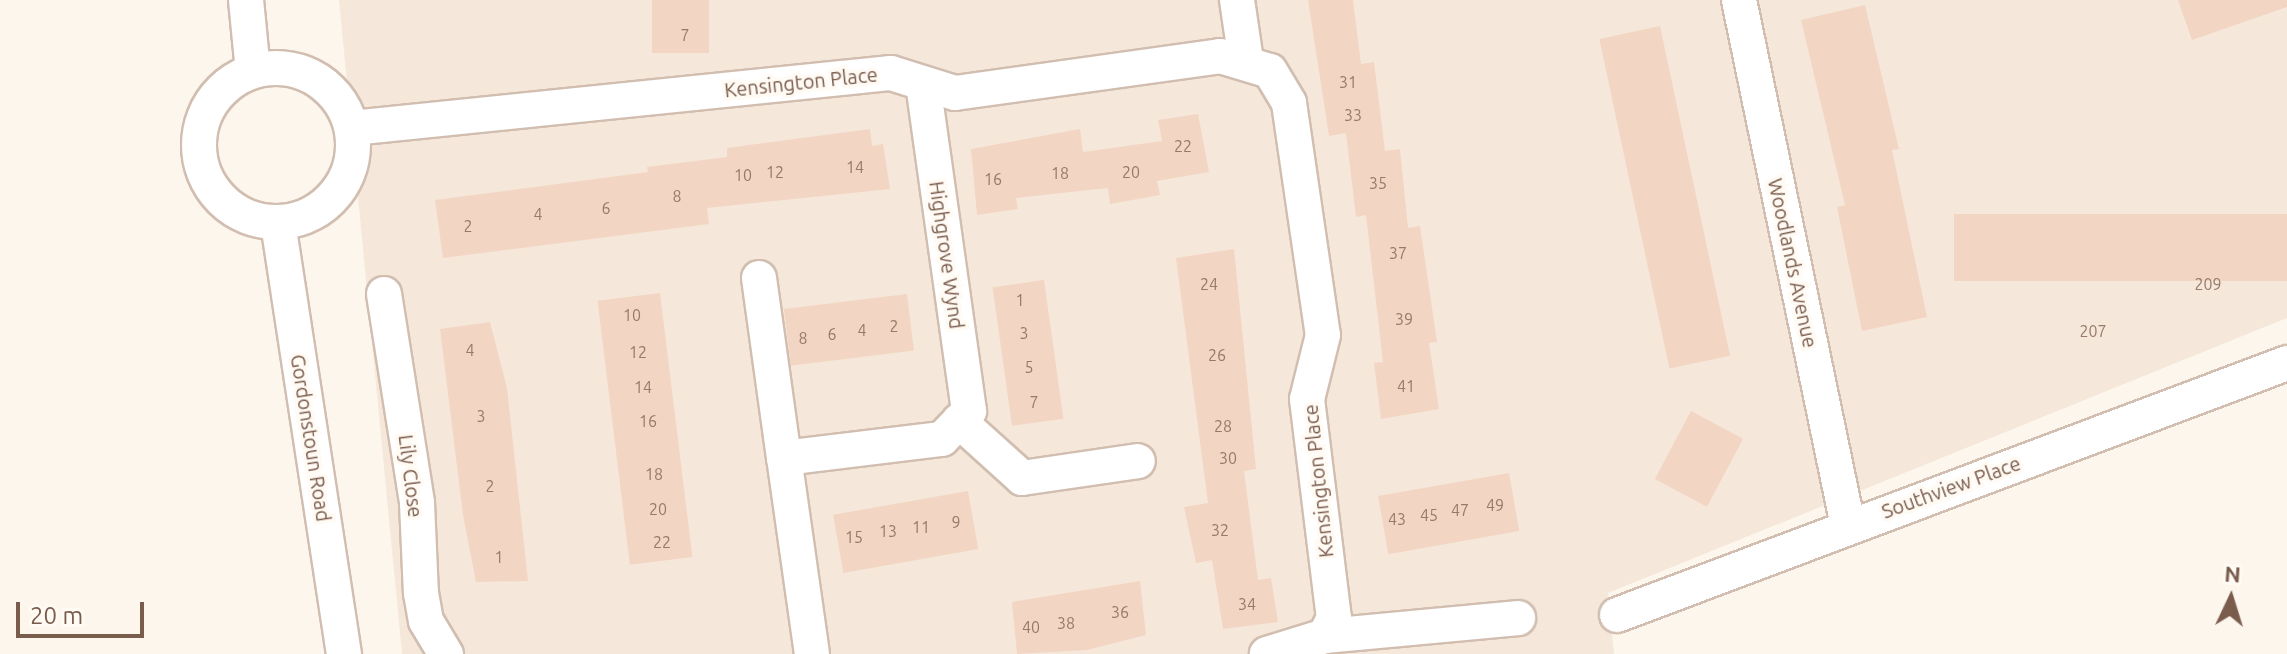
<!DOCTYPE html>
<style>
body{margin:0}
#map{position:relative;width:2287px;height:654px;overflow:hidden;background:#fdf6ec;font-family:Ubuntu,sans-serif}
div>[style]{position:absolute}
.residential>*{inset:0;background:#f5e8da}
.building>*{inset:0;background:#f3d5c3;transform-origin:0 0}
.roads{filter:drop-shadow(2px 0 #d1beb0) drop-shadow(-2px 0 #d1beb0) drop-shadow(0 2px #d1beb0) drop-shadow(0 -2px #d1beb0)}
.street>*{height:34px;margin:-17px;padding:0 17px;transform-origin:17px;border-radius:17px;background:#fff}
.street>.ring{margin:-17px;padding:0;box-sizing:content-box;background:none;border:34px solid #fff;border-radius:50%}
span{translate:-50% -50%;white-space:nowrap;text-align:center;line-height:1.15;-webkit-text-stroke:7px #fffaf3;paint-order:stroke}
.number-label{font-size:16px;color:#987a6a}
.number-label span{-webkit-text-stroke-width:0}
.street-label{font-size:20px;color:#7a5c4d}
.north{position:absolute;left:2191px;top:558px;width:80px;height:80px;-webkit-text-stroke:6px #fffaf3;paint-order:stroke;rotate:4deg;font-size:22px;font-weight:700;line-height:32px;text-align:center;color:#7a5c4d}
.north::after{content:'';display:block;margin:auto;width:28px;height:36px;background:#7a5c4d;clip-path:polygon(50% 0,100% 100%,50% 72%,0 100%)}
.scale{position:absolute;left:16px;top:602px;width:128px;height:36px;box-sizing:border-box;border:4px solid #7a5c4d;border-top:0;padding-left:10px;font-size:24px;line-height:28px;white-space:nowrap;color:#7a5c4d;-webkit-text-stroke:6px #fffaf3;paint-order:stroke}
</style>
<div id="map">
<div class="residential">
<div style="clip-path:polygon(339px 0,2287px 0,2287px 318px,1608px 593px,1614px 654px,402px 654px)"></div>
</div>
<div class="building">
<div style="left:652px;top:0;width:57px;height:53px"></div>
<div style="clip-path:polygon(1308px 0,1353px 0,1361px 64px,1374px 62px,1385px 151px,1400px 149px,1408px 228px,1420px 226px,1437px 342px,1429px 343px,1439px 409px,1381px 419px,1374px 363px,1383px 362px,1366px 215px,1356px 217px,1346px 133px,1329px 136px)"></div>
<div style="clip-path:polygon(2178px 0,2287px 0,2287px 7px,2192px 40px)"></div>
<div style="clip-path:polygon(1865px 5px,1899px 149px,1892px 150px,1927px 317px,1862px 331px,1837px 207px,1845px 205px,1801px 20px)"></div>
<div style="left:1660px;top:26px;width:337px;height:62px;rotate:78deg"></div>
<div style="clip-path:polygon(1198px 114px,1209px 172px,1157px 181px,1160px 195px,1110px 204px,1108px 188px,1016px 198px,1018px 209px,977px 215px,971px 149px,1080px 129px,1083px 152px,1162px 141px,1158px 120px)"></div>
<div style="clip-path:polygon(870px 129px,872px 146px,883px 144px,890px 189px,707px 208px,709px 224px,443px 258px,435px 200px,648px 172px,647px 167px,727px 157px,727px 148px)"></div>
<div style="left:2287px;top:214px;width:67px;height:333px;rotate:90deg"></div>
<div style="clip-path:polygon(1234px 249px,1256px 469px,1244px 471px,1258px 580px,1271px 578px,1278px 622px,1223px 629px,1212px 560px,1196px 563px,1184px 507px,1208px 503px,1176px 258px)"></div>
<div style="left:1044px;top:280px;width:140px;height:52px;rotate:82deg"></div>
<div style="left:660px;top:293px;width:266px;height:63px;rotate:83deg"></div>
<div style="left:907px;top:294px;width:57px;height:124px;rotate:83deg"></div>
<div style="clip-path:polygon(490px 322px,507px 388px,528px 581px,476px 582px,463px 515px,440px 329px)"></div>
<div style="left:1691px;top:411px;width:59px;height:77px;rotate:28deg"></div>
<div style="left:1509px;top:473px;width:59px;height:133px;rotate:80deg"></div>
<div style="left:968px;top:491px;width:59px;height:137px;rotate:80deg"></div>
<div style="clip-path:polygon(1140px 581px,1146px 635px,1087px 650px,1017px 654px,1012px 602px)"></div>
</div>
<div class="roads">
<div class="street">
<div style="left:246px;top:0;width:71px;rotate:84.4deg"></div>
<div style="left:1237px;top:0;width:62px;rotate:81.6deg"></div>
<div style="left:1739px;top:0;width:537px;rotate:78.29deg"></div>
<div class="ring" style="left:199px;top:68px;width:120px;height:120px"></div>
<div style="left:352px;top:128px;width:542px;rotate:-5.83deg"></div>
<div style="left:891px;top:73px;width:67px;rotate:17.4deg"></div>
<div style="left:955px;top:93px;width:268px;rotate:-7.9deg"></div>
<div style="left:1220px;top:56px;width:52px;rotate:16.7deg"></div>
<div style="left:1270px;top:71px;width:37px;rotate:59deg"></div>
<div style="left:1289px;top:103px;width:234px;rotate:81.7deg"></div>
<div style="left:1323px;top:335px;width:66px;rotate:104deg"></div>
<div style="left:1307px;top:399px;width:221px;rotate:83deg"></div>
<div style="left:1334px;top:618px;width:20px;rotate:117deg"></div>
<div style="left:1325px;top:636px;width:61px;rotate:162.8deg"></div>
<div style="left:278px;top:223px;width:436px;rotate:81.3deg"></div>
<div style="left:759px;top:278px;width:182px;rotate:82.1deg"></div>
<div style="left:384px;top:294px;width:212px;rotate:81deg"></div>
<div style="left:417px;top:503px;width:90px;rotate:87.5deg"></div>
<div style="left:421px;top:593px;width:28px;rotate:80deg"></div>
<div style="left:426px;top:621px;width:39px;rotate:59deg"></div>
<div style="left:959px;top:421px;width:85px;rotate:42.1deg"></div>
<div style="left:1022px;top:478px;width:117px;rotate:-8.3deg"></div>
<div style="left:1617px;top:615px;width:716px;rotate:-20.61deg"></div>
<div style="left:1325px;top:636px;width:194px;rotate:-5.3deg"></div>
<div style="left:812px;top:654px;width:198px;rotate:-98.1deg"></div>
<div style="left:784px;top:458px;width:159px;rotate:-6.9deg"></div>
<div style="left:942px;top:439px;width:39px;rotate:-46deg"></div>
<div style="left:969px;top:411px;width:329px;rotate:-98deg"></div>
</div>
</div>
<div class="number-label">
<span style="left:685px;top:35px">7</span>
<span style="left:1348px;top:82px">31</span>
<span style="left:1353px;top:115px">33</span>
<span style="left:1183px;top:146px">22</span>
<span style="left:855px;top:167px">14</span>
<span style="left:775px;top:172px">12</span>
<span style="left:1131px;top:172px">20</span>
<span style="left:1060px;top:173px">18</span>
<span style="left:743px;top:175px">10</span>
<span style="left:993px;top:179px">16</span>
<span style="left:1378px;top:183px">35</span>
<span style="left:677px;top:196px">8</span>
<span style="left:606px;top:208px">6</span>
<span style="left:538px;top:214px">4</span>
<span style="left:468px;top:226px">2</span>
<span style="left:1398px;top:253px">37</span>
<span style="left:1209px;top:284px">24</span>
<span style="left:2208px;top:284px">209</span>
<span style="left:1020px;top:300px">1</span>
<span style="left:632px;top:315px">10</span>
<span style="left:1404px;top:319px">39</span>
<span style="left:894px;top:326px">2</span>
<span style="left:862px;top:330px">4</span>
<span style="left:2093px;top:331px">207</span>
<span style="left:1024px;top:333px">3</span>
<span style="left:832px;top:334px">6</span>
<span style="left:803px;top:338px">8</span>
<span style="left:470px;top:350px">4</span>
<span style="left:638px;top:352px">12</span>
<span style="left:1217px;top:355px">26</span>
<span style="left:1029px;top:367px">5</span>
<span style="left:1406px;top:386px">41</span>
<span style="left:643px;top:387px">14</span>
<span style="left:1034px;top:402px">7</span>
<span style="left:481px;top:416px">3</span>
<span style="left:648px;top:421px">16</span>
<span style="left:1223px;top:426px">28</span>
<span style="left:1228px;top:458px">30</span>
<span style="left:654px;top:474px">18</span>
<span style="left:490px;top:486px">2</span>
<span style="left:1495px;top:505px">49</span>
<span style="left:658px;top:509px">20</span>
<span style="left:1460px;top:510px">47</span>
<span style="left:1429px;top:515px">45</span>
<span style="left:1397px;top:519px">43</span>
<span style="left:956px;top:522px">9</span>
<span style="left:921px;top:527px">11</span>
<span style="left:1220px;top:530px">32</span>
<span style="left:888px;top:531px">13</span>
<span style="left:854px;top:537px">15</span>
<span style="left:662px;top:542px">22</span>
<span style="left:499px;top:557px">1</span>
<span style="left:1247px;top:604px">34</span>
<span style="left:1120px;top:612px">36</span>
<span style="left:1066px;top:623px">38</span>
<span style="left:1031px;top:627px">40</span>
</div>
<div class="street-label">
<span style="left:801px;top:82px;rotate:-6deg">Kensington Place</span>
<span style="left:947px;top:255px;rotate:82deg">Highgrove Wynd</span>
<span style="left:1793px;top:263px;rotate:78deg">Woodlands Avenue</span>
<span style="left:311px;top:438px;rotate:81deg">Gordonstoun Road</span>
<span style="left:411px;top:476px;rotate:83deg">Lily Close</span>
<span style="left:1318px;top:481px;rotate:-96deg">Kensington Place</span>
<span style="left:1951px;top:487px;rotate:-20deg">Southview Place</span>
</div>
<div class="north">N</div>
<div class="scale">20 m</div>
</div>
